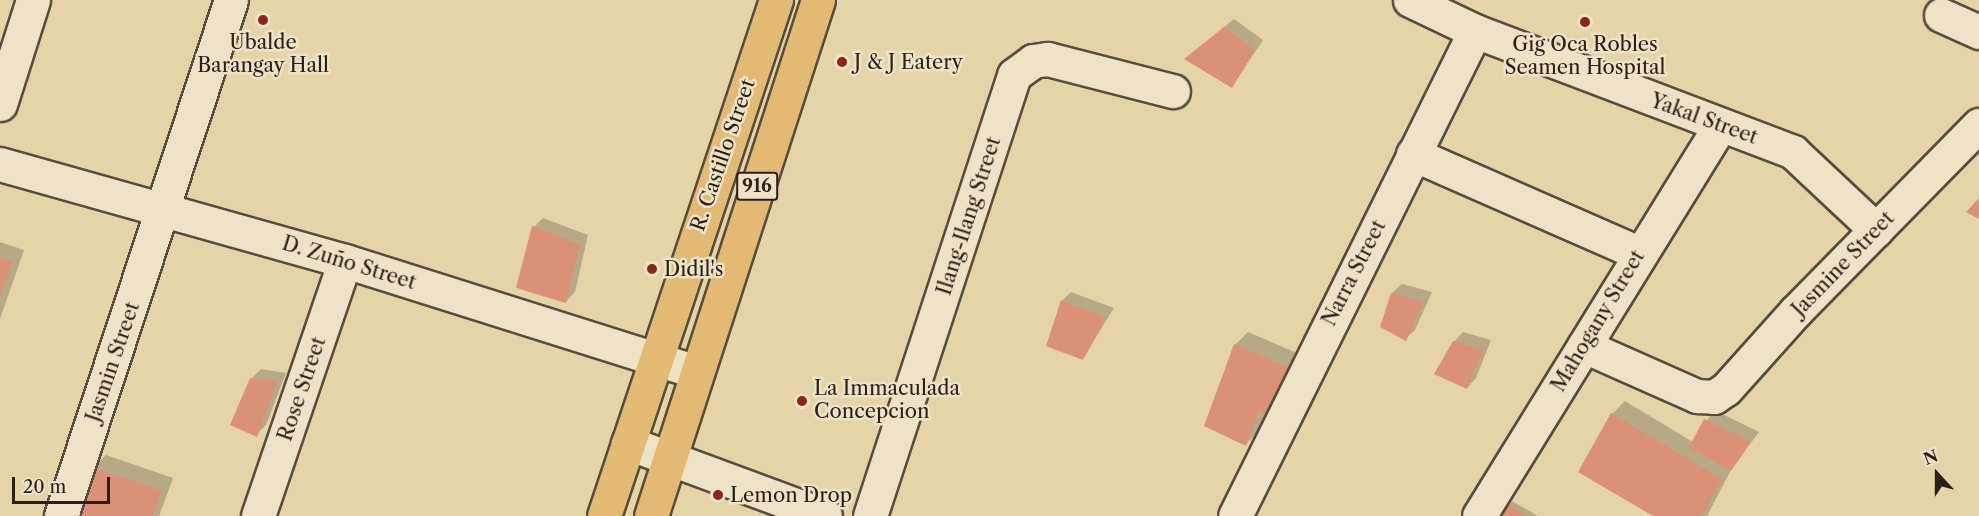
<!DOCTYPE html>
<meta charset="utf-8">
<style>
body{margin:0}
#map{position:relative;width:1979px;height:516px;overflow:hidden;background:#e5d4a8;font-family:"Libre Caslon Text",serif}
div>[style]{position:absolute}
.shadow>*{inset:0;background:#0003}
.building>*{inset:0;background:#db9178}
.roads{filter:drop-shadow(2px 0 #594c3d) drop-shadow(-2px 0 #594c3d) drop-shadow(0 2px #594c3d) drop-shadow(0 -2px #594c3d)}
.street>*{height:33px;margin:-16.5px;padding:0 16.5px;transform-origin:16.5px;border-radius:16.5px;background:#eee3c6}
.secondary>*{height:33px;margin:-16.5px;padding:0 16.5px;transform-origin:16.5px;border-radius:16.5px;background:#eee3c6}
.primary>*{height:33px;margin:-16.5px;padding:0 16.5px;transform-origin:16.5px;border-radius:16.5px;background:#e2ba74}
.dots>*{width:16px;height:16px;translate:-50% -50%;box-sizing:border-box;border:3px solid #eee3c6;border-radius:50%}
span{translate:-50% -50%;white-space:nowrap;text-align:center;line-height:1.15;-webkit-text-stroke:5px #eee3c6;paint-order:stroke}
.shield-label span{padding:2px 4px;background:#eee3c6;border:2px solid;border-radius:4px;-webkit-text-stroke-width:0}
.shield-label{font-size:18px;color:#2a1f19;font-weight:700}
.poi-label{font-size:20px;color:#2a1f19}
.left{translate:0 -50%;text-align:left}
.street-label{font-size:20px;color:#2a1f19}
.north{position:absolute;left:1907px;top:444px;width:60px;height:60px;-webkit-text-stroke:4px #eee3c6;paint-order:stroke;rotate:339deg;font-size:16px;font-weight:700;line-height:24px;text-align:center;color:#2a1f19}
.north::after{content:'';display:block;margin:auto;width:21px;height:27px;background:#2a1f19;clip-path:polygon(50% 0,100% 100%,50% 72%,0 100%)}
.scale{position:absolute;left:12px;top:477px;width:98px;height:27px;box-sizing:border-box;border:3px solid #2a1f19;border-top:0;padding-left:8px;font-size:18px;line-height:21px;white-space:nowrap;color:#2a1f19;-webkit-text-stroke:4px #eee3c6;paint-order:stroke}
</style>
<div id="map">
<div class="shadow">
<div style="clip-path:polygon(1234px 19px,1263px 40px,1232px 86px,1196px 50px)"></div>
<div style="clip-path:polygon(543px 218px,588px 235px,575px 292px,566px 302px,534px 227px)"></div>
<div style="clip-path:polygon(0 242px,24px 250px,0 319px)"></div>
<div style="clip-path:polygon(1402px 284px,1432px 292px,1415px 330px,1405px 339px,1392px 293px)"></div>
<div style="clip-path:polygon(1071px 292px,1114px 308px,1083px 358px,1062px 301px)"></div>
<div style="clip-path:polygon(1248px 332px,1304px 356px,1266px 413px,1259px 431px,1246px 444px,1235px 345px)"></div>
<div style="clip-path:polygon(1463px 332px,1491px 340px,1476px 378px,1467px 388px,1454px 342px)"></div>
<div style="clip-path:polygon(261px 369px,286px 373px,266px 425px,256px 435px,251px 379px)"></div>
<div style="clip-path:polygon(1625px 401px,1693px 442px,1714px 410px,1759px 432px,1732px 468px,1707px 516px,1656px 516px,1612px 414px)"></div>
<div style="clip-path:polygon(106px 455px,173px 478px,159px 516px,80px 516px,93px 468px)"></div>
<div style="clip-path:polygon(1512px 501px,1538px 516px,1501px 516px)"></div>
</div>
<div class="building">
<div style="clip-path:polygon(1224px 27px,1255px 50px,1232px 88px,1184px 59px)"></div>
<div style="clip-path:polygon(1979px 198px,1979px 219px,1966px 212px)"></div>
<div style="clip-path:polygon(532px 226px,580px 245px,566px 303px,516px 288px)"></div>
<div style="clip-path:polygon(0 258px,12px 262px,0 296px)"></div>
<div style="clip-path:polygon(1391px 293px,1423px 302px,1406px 341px,1380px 327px)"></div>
<div style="clip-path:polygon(1061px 300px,1106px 318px,1083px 360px,1046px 346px)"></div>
<div style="clip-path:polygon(1453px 341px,1483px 350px,1467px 389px,1434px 374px)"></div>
<div style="clip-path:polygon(1234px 344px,1292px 369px,1271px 416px,1259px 412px,1246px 446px,1204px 426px)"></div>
<div style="clip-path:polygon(250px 378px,277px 382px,257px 437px,230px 425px)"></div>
<div style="clip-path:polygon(1611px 413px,1722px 479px,1702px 516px,1653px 516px,1578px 472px)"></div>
<div style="clip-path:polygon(1704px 419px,1751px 442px,1731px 471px,1689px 447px)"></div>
<div style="clip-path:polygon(92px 467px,162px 491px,152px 516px,77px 516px)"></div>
<div style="clip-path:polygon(1507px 504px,1526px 516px,1499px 516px)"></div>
</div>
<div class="roads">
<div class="street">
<div style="left:1410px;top:0;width:72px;rotate:25.5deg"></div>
<div style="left:1475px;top:31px;width:340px;rotate:20.8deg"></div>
<div style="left:1793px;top:152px;width:114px;rotate:43.2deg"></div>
<div style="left:1941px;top:15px;width:42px;rotate:24.1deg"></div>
<div style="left:0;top:104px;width:109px;rotate:-72.4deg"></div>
<div style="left:1413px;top:154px;width:247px;rotate:23.7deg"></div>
<div style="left:1584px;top:346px;width:124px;rotate:23.9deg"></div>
<div style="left:1697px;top:396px;width:17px;rotate:3deg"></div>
<div style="left:1714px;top:397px;width:14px;rotate:-34deg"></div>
<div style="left:1726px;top:389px;width:105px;rotate:-48.1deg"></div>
<div style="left:1796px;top:311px;width:261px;rotate:-45.5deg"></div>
<div style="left:628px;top:443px;width:210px;rotate:20.3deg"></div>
<div style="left:61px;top:516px;width:543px;rotate:-71.77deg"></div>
<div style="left:258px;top:516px;width:269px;rotate:-71.2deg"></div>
<div style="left:870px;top:516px;width:464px;rotate:-71.9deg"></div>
<div style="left:1014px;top:75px;width:24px;rotate:-36deg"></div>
<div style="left:1033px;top:61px;width:15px;rotate:-8deg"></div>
<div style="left:1048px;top:59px;width:129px;rotate:14.4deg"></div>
<div style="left:1235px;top:516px;width:541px;rotate:-63.67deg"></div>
<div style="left:1479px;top:516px;width:457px;rotate:-58.3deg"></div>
</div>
<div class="secondary">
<div style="left:0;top:164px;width:358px;rotate:15.7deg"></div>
<div style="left:345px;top:261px;width:368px;rotate:17.5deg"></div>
</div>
<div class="primary">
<div style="left:604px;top:516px;width:544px;rotate:-71.57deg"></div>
<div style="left:651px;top:516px;width:542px;rotate:-72.07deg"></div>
</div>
</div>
<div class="dots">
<div style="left:263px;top:20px;background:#8f2418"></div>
<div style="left:1585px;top:22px;background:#8f2418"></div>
<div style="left:842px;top:62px;background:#8f2418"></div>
<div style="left:652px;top:269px;background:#8f2418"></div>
<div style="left:802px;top:401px;background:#8f2418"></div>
<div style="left:718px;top:495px;background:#8f2418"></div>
</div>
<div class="shield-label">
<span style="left:757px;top:186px">916</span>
</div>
<div class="poi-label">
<span style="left:263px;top:54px">Ubalde<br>Barangay Hall</span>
<span style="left:1585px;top:56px">Gig Oca Robles<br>Seamen Hospital</span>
<span class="left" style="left:854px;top:62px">J &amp; J Eatery</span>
<span class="left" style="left:664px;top:269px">Didil's</span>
<span class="left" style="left:814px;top:400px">La Immaculada<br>Concepcion</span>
<span class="left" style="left:730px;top:495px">Lemon Drop</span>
</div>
<div class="street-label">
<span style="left:1704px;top:119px;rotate:20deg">Yakal Street</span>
<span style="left:723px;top:155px;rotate:-71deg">R. Castillo Street</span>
<span style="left:969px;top:216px;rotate:-72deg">Ilang-Ilang Street</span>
<span style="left:349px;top:263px;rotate:17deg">D. Zuño Street</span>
<span style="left:1843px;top:264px;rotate:-46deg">Jasmine Street</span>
<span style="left:1354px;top:273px;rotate:-63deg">Narra Street</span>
<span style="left:1598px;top:321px;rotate:-59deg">Mahogany Street</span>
<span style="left:113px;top:362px;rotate:-71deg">Jasmin Street</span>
<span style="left:302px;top:389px;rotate:-71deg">Rose Street</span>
</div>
<div class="north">N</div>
<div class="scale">20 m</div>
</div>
